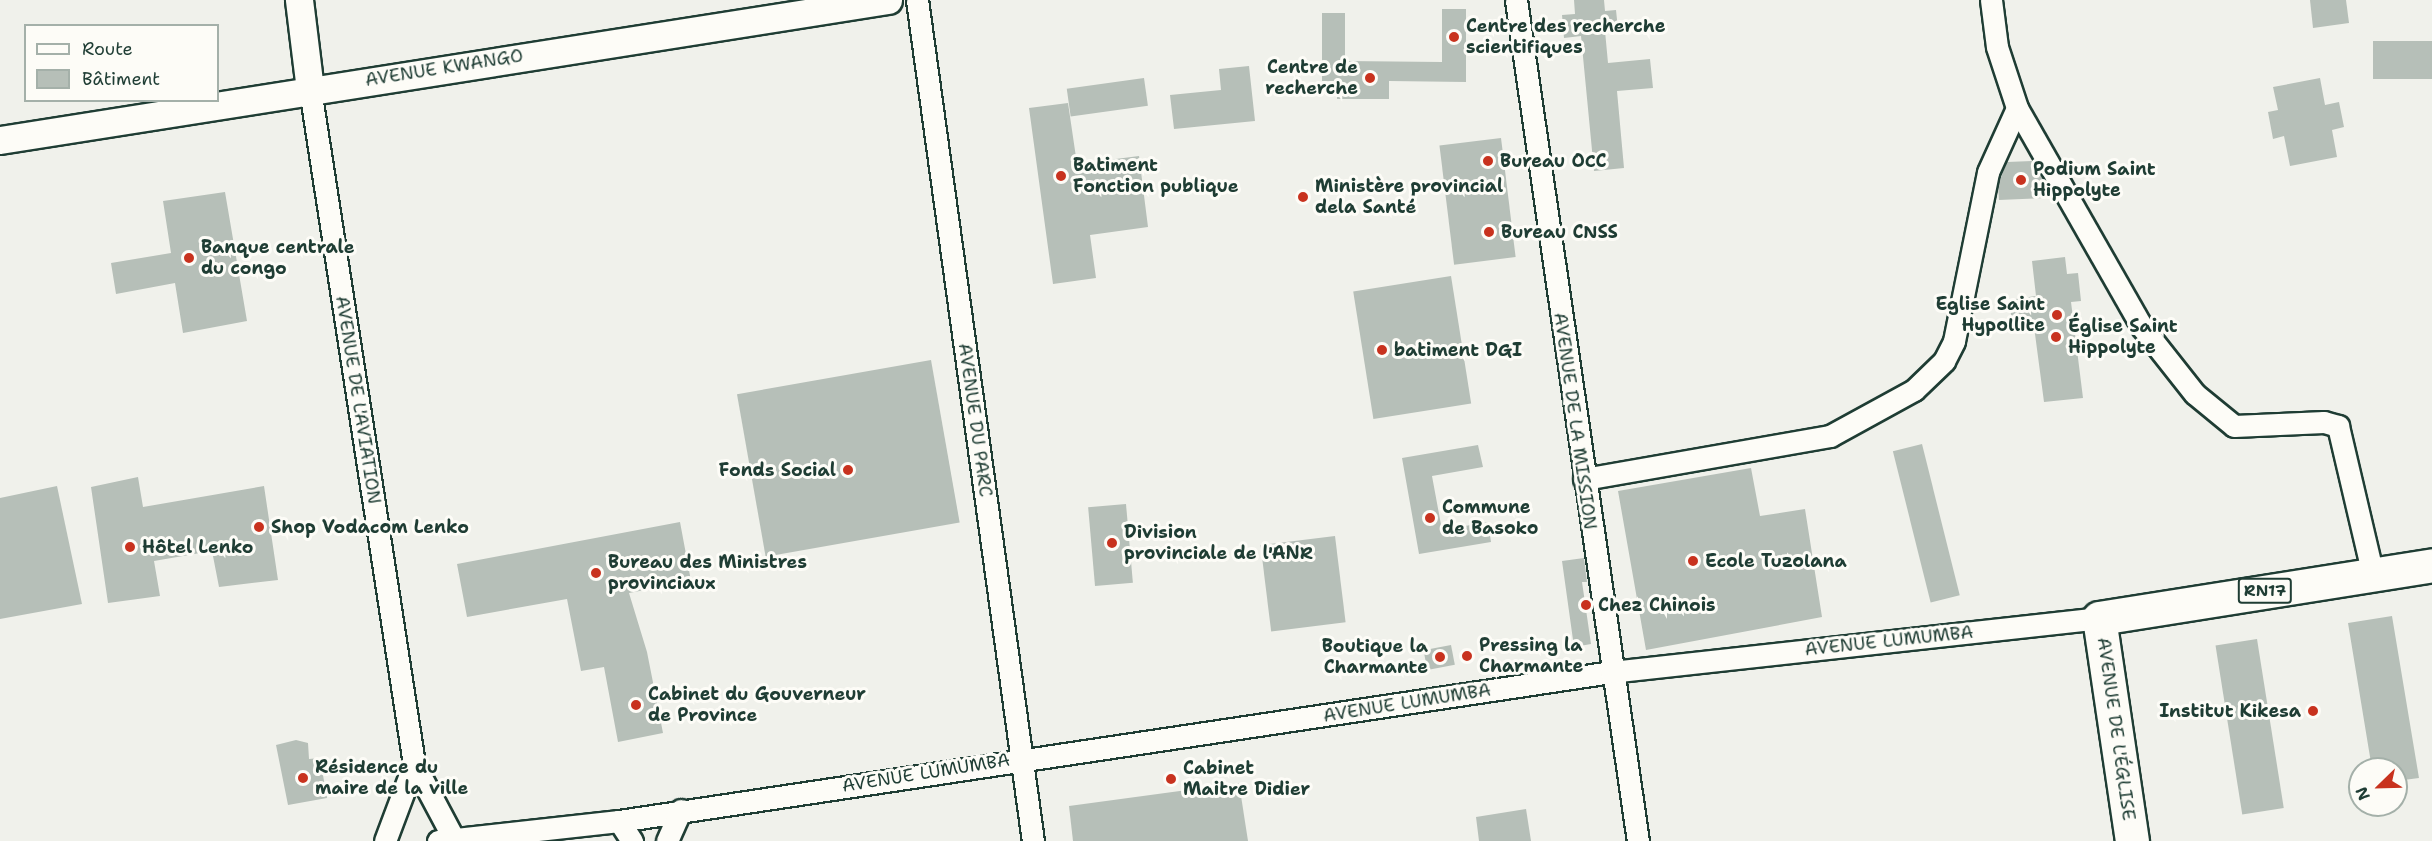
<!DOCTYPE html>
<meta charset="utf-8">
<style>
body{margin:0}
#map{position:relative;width:2432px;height:841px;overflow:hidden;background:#f0f1eb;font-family:"Shantell Sans",sans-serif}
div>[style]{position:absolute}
.building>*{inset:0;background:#b6bfb8;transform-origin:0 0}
.roads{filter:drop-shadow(2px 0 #1f3d34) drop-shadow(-2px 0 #1f3d34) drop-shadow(0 2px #1f3d34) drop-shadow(0 -2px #1f3d34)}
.minor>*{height:21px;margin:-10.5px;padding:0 10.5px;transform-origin:10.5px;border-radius:10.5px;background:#fdfcf7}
.tertiary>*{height:27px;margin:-13.5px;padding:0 13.5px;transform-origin:13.5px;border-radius:13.5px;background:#fdfcf7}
.primary>*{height:33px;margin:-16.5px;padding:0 16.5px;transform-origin:16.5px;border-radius:16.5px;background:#fdfcf7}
.dots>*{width:16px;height:16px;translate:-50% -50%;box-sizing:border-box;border:3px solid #fdfcf7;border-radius:50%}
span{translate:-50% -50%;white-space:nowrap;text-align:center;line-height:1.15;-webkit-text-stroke:6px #fdfcf7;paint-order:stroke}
.shield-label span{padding:2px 4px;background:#fdfcf7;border:2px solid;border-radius:4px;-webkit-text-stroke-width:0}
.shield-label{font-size:16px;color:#1f3d34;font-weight:700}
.poi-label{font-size:18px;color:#1f3d34;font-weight:700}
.left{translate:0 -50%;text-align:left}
.right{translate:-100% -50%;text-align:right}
.street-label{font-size:18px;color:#1f3d34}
.legend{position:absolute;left:24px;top:24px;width:195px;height:78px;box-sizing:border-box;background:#fdfcf7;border:2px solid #a4b0a9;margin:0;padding:8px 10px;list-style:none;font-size:18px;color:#1f3d34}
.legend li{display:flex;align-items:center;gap:12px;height:30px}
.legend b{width:30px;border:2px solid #a4b0a9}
.north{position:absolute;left:2348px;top:757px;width:60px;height:60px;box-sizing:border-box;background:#fdfcf7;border:2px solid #a4b0a9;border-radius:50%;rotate:247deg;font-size:16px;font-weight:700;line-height:24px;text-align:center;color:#1f3d34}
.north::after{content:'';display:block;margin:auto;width:21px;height:27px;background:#c8321e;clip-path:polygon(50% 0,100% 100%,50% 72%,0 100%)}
</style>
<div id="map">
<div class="building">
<div style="clip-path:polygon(1574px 0,1604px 0,1605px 11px,1616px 10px,1618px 29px,1605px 31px,1608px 63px,1650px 59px,1653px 88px,1617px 91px,1624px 168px,1594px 171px,1581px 36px,1564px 38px,1562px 15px,1575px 14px)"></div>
<div style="clip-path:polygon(2310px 0,2346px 0,2349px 23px,2313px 28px)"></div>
<div style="clip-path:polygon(1442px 9px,1466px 9px,1466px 82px,1389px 81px,1389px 99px,1337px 99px,1337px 81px,1322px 81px,1322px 13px,1345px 13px,1345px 61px,1442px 62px)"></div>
<div style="left:2432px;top:41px;width:38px;height:59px;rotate:90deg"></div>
<div style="clip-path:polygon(1249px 66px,1255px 121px,1174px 129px,1170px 95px,1221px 90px,1219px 69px)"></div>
<div style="left:1144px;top:78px;width:28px;height:78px;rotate:82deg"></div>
<div style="clip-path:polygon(2320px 78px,2325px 105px,2339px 102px,2344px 127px,2332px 130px,2337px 157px,2290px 166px,2284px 136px,2273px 139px,2268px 112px,2278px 110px,2273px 87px)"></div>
<div style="clip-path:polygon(1068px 103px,1077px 164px,1139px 156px,1148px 227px,1090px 235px,1096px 278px,1053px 284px,1029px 108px)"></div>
<div style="left:1501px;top:138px;width:120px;height:62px;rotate:83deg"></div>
<div style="clip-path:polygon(2032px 161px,2044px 181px,2045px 198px,1999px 200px,1998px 185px,2007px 162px)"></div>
<div style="clip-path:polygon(225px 192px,247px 321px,183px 333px,175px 283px,116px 294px,111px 263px,171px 253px,163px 201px)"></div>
<div style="clip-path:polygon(2065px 257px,2067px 274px,2078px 273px,2081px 301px,2071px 302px,2083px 398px,2044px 402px,2033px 319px,2012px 322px,2009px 300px,2036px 296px,2032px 261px)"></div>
<div style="left:1451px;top:276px;width:129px;height:99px;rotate:81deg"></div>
<div style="left:931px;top:360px;width:165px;height:197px;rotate:80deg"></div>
<div style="left:1922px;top:444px;width:156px;height:30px;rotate:76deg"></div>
<div style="clip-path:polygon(1478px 445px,1483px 467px,1432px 476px,1442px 530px,1488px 522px,1491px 542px,1419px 554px,1402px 458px)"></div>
<div style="clip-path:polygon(1751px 468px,1760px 516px,1805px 509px,1822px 617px,1646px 650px,1618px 491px)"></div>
<div style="clip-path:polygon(138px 477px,143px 507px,264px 486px,278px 580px,219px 587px,212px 551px,154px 561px,160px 596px,108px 603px,91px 487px)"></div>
<div style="clip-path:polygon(57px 486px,82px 604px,0 619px,0 498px)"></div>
<div style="left:1126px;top:504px;width:79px;height:38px;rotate:85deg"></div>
<div style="clip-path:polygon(680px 522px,691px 581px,629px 593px,647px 652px,663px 733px,618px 742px,604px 667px,581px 671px,567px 599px,467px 617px,457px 564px)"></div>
<div style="left:1335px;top:536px;width:87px;height:75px;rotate:83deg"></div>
<div style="clip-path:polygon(1584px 558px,1587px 582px,1582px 582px,1591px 644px,1574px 647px,1562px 561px)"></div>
<div style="clip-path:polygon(2392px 616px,2419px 778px,2396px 781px,2396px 769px,2372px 769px,2348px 623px)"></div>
<div style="left:2257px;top:639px;width:171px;height:42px;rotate:81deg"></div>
<div style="left:1451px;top:645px;width:20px;height:28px;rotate:79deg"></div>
<div style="clip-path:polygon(296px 740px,308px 743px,309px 759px,320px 758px,327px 798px,288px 805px,276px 745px)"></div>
<div style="clip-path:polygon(1239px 783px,1248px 841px,1073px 841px,1069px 806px)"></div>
<div style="clip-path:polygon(1526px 809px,1531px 841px,1479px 841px,1476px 817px)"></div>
</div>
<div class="roads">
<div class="minor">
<div style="left:917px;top:0;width:849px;rotate:82.15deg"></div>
<div style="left:1516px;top:0;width:850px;rotate:81.75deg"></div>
<div style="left:1991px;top:0;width:47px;rotate:82.7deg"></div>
<div style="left:1997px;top:47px;width:64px;rotate:71.8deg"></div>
<div style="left:2017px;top:108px;width:252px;rotate:60.3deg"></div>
<div style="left:2142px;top:327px;width:85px;rotate:51.7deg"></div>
<div style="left:2195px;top:394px;width:50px;rotate:39.4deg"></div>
<div style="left:2234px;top:426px;width:90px;rotate:-2.5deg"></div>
<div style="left:2324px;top:422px;width:15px;rotate:16deg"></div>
<div style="left:2338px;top:426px;width:153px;rotate:76.8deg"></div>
<div style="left:310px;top:89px;width:683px;rotate:81.24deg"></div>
<div style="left:414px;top:764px;width:87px;rotate:62deg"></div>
<div style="left:1584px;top:479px;width:250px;rotate:-9.9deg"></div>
<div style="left:1830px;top:436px;width:96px;rotate:-28.7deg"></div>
<div style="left:1914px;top:390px;width:42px;rotate:-44deg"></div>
<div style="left:1944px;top:361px;width:22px;rotate:-63deg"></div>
<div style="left:1954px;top:341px;width:172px;rotate:-78.6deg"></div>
<div style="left:1988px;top:172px;width:70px;rotate:-65.6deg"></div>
<div style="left:619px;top:821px;width:24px;rotate:57deg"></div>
<div style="left:385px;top:841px;width:82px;rotate:-69.4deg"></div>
<div style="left:438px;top:841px;width:182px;rotate:-6.3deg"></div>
<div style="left:619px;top:821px;width:1003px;rotate:-8.54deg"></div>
<div style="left:1611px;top:672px;width:491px;rotate:-6.3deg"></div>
<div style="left:667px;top:841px;width:34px;rotate:-66deg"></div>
</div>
<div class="tertiary">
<div style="left:299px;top:0;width:90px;rotate:83deg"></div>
<div style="left:0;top:140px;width:899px;rotate:-8.96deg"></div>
</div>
<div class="primary">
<div style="left:2132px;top:841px;width:225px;rotate:-98.4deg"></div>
<div style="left:2099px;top:618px;width:337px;rotate:-9deg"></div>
</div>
</div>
<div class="dots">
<div style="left:1454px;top:37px;background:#c8321e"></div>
<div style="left:1370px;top:78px;background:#c8321e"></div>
<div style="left:1488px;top:161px;background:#c8321e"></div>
<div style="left:1061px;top:176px;background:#c8321e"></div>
<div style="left:2021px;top:180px;background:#c8321e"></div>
<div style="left:1303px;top:197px;background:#c8321e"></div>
<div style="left:1489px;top:232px;background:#c8321e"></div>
<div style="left:189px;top:258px;background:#c8321e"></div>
<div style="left:2057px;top:315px;background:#c8321e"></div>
<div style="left:2056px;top:337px;background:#c8321e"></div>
<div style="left:1382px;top:350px;background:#c8321e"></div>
<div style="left:848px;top:470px;background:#c8321e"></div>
<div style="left:1430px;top:518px;background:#c8321e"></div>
<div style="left:259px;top:527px;background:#c8321e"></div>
<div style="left:1112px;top:543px;background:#c8321e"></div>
<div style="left:130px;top:547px;background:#c8321e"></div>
<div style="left:1693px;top:561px;background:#c8321e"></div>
<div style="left:596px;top:573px;background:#c8321e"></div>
<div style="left:1586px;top:605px;background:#c8321e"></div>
<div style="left:1467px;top:656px;background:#c8321e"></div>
<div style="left:1440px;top:657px;background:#c8321e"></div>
<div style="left:636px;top:705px;background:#c8321e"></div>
<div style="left:2313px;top:711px;background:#c8321e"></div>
<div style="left:303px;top:778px;background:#c8321e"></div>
<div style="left:1171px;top:779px;background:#c8321e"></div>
</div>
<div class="shield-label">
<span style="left:2265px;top:591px">RN17</span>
</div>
<div class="poi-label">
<span class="left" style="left:1466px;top:37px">Centre des recherche<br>scientifiques</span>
<span class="right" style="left:1358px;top:78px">Centre de<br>recherche</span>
<span class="left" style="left:1500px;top:161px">Bureau OCC</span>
<span class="left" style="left:1073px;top:176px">Batiment<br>Fonction publique</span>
<span class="left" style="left:2033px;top:180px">Podium Saint<br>Hippolyte</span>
<span class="left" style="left:1315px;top:197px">Ministère provincial<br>dela Santé</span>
<span class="left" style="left:1501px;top:232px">Bureau CNSS</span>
<span class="left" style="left:201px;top:258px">Banque centrale<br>du congo</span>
<span class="right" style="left:2045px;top:315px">Eglise Saint<br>Hypollite</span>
<span class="left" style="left:2068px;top:337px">Église Saint<br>Hippolyte</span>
<span class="left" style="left:1394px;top:350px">batiment DGI</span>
<span class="right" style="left:836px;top:470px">Fonds Social</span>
<span class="left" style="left:1442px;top:518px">Commune<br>de Basoko</span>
<span class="left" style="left:271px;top:527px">Shop Vodacom Lenko</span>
<span class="left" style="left:1124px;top:543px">Division<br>provinciale de l'ANR</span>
<span class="left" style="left:142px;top:547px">Hôtel Lenko</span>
<span class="left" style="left:1705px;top:561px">Ecole Tuzolana</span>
<span class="left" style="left:608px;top:573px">Bureau des Ministres<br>provinciaux</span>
<span class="left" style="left:1598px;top:605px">Chez Chinois</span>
<span class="left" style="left:1479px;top:656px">Pressing la<br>Charmante</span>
<span class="right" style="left:1428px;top:657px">Boutique la<br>Charmante</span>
<span class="left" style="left:648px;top:705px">Cabinet du Gouverneur<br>de Province</span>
<span class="right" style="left:2301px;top:711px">Institut Kikesa</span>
<span class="left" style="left:315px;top:778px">Résidence du<br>maire de la ville</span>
<span class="left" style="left:1183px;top:779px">Cabinet<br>Maitre Didier</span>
</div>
<div class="street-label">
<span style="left:444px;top:68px;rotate:-9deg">AVENUE KWANGO</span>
<span style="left:358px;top:400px;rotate:81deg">AVENUE DE L'AVIATION</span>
<span style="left:975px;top:420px;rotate:82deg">AVENUE DU PARC</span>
<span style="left:1575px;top:421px;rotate:82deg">AVENUE DE LA MISSION</span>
<span style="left:1889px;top:641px;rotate:-6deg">AVENUE LUMUMBA</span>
<span style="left:1407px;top:703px;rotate:-9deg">AVENUE LUMUMBA</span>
<span style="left:2116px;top:729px;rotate:82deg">AVENUE DE L'ÉGLISE</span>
<span style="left:926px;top:773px;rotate:-9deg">AVENUE LUMUMBA</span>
</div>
<ul class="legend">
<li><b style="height:8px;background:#fdfcf7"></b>Route</li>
<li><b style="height:16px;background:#b6bfb8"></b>Bâtiment</li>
</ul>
<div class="north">N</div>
</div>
